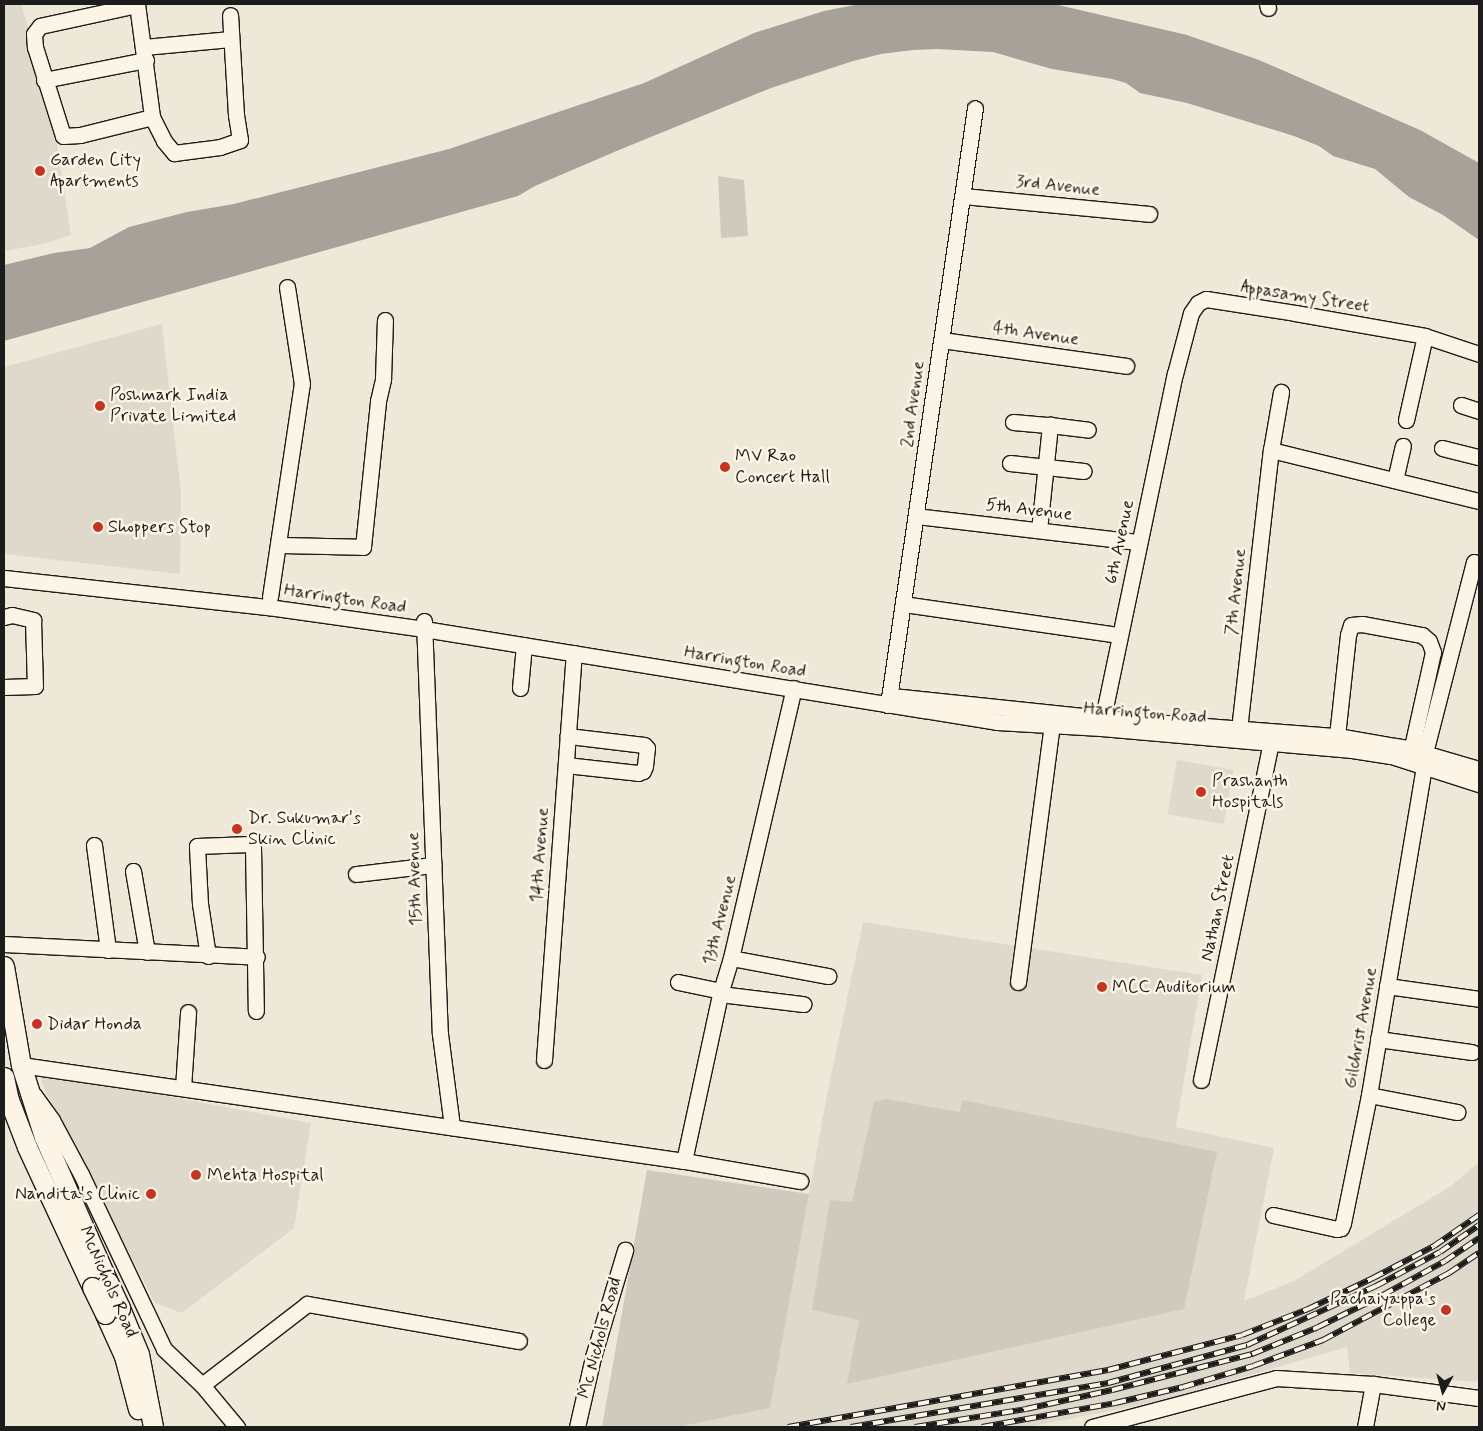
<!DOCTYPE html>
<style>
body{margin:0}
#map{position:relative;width:1483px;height:1431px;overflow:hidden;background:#eee8d9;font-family:Mynerve,sans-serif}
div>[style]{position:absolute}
.built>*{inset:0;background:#ded9cb;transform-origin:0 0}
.green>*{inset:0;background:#cfcabd}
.water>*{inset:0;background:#a7a299}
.roads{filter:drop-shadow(1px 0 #1c1c1c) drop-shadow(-1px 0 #1c1c1c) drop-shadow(0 1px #1c1c1c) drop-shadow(0 -1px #1c1c1c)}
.minor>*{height:15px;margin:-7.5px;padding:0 7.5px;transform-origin:7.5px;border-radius:7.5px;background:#fcf5e5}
.major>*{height:19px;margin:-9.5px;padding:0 9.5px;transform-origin:9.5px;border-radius:9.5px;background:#fcf5e5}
.rail>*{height:5.5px;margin-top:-2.75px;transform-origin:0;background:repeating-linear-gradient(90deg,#fcf5e5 0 11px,#1c1c1c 0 22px);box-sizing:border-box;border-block:1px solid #1c1c1c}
.bridges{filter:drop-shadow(1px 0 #1c1c1c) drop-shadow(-1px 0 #1c1c1c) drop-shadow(0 1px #1c1c1c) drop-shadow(0 -1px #1c1c1c)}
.major-bridge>*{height:19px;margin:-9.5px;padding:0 9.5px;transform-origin:9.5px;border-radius:9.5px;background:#fcf5e5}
.dots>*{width:14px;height:14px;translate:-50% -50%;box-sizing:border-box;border:2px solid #fcf5e5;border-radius:50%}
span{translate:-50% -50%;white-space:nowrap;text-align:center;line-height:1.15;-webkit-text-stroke:5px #fcf5e5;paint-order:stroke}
.poi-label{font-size:18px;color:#1c1c1c}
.left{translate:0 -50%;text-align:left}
.right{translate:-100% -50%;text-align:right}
.street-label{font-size:18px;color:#1c1c1c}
.frame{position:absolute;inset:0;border:5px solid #1c1c1c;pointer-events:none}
.north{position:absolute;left:1418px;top:1366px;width:50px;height:50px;-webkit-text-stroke:4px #fcf5e5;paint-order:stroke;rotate:187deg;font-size:14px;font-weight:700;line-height:20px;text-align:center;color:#1c1c1c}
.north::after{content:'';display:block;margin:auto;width:18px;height:22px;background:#1c1c1c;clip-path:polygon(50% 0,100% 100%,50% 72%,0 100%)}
</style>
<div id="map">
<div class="built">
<div style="clip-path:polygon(4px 4px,21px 4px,49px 93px,71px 235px,39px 245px,4px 251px)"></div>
<div style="clip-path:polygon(162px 324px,181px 493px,180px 574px,4px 554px,4px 367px)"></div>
<div style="left:1177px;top:760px;width:57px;height:55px;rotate:10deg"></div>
<div style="clip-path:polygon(863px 922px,1202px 975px,1176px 1127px,1274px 1148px,1244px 1301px,1294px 1281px,1451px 1186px,1479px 1162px,1479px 1382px,1350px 1373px,1347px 1347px,1161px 1401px,1027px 1427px,678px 1427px,770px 1408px,827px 1095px)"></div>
<div style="clip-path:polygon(39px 1072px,311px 1123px,294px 1228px,182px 1313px,155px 1303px,46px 1093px)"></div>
</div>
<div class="green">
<div style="clip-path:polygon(718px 176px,744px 180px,748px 236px,721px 238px)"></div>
<div style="clip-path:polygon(886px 1099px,960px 1112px,962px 1100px,1217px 1152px,1184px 1309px,847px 1384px,859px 1320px,812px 1310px,830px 1200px,852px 1202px,874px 1102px)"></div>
<div style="clip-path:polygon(647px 1170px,809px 1194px,770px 1408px,678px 1427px,602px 1427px)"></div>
</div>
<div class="water">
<div style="clip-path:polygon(860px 4px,1054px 4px,1187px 35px,1259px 60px,1420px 130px,1479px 163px,1479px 240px,1443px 215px,1409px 197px,1375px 169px,1333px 156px,1319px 146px,1294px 136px,1187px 103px,1140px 93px,1126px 83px,1112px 79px,1052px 69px,993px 52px,937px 49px,913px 50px,881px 54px,853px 61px,771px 88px,619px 150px,535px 186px,518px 196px,4px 341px,4px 265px,54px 253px,90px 248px,129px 227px,187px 212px,234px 204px,449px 149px,644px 83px,754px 33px,824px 11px)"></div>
</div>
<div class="roads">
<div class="minor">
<div style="left:137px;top:4px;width:114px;rotate:82.4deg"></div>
<div style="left:152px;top:117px;width:27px;rotate:63deg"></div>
<div style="left:164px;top:141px;width:16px;rotate:50deg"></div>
<div style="left:174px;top:153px;width:46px;rotate:-7.4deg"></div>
<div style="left:220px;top:147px;width:21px;rotate:-19deg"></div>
<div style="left:240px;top:140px;width:25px;rotate:-99deg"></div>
<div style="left:236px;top:115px;width:100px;rotate:-93.4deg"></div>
<div style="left:1267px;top:4px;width:4px;rotate:76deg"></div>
<div style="left:137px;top:5px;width:99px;rotate:167.8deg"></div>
<div style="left:40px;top:26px;width:10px;rotate:127deg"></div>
<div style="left:34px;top:34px;width:13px;rotate:86deg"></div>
<div style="left:35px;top:47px;width:93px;rotate:72.5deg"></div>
<div style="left:63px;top:136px;width:17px;rotate:-3deg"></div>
<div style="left:80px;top:135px;width:74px;rotate:-14deg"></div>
<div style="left:144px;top:47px;width:87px;rotate:-5.3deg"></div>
<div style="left:44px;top:80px;width:104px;rotate:-11.1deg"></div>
<div style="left:963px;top:196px;width:187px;rotate:5.5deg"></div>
<div style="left:942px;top:340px;width:186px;rotate:8deg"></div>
<div style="left:1461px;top:405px;width:19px;rotate:18deg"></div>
<div style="left:1406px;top:420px;width:86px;rotate:-77.3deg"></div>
<div style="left:1013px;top:422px;width:37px;rotate:5deg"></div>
<div style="left:1442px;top:448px;width:38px;rotate:14deg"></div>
<div style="left:1271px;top:450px;width:214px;rotate:13.8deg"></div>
<div style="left:1010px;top:463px;width:74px;rotate:6.2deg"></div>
<div style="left:1395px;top:480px;width:35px;rotate:-77deg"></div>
<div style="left:916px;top:516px;width:224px;rotate:6.7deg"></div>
<div style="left:1039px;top:530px;width:106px;rotate:-84deg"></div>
<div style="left:1050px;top:425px;width:38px;rotate:7deg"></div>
<div style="left:278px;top:545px;width:85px;rotate:1.3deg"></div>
<div style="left:363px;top:547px;width:147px;rotate:-84.1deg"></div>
<div style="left:378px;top:401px;width:23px;rotate:-77deg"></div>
<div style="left:383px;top:379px;width:59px;rotate:-88.1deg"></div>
<div style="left:4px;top:578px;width:266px;rotate:6.3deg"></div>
<div style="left:268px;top:607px;width:158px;rotate:8deg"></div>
<div style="left:424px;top:629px;width:580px;rotate:9.22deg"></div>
<div style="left:997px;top:722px;width:104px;rotate:3.3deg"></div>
<div style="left:1101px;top:728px;width:252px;rotate:5deg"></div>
<div style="left:1352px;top:750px;width:39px;rotate:9deg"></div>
<div style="left:1391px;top:756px;width:92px;rotate:17.7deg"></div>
<div style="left:270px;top:597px;width:215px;rotate:-81.5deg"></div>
<div style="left:302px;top:384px;width:98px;rotate:-98.8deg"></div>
<div style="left:903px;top:604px;width:218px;rotate:8.2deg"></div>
<div style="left:4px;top:617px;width:8px;rotate:-14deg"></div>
<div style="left:12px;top:615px;width:22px;rotate:13deg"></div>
<div style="left:33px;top:620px;width:66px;rotate:88.3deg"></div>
<div style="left:35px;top:686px;width:31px;rotate:178deg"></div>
<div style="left:424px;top:621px;width:413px;rotate:87.8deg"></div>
<div style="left:440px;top:1034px;width:94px;rotate:82.6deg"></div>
<div style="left:520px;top:688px;width:43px;rotate:-84.7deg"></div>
<div style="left:892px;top:696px;width:211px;rotate:6deg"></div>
<div style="left:1102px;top:718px;width:236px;rotate:4.4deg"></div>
<div style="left:1337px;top:736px;width:71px;rotate:9.7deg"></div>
<div style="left:1407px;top:748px;width:75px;rotate:16.3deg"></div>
<div style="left:888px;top:705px;width:603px;rotate:-81.71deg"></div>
<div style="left:1101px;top:727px;width:361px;rotate:-78.2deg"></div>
<div style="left:1175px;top:374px;width:63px;rotate:-75.3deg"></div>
<div style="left:1191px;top:313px;width:12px;rotate:-55deg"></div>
<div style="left:1198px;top:303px;width:9px;rotate:-27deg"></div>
<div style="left:1206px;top:299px;width:90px;rotate:8.9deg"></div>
<div style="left:1295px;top:313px;width:132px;rotate:10deg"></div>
<div style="left:1425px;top:336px;width:57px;rotate:18.4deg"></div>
<div style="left:1337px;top:736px;width:102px;rotate:-83.8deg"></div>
<div style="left:1348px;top:635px;width:10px;rotate:-73deg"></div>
<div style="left:1351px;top:625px;width:11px;rotate:-5deg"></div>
<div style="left:1362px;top:624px;width:61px;rotate:10.4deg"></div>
<div style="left:1422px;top:635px;width:9px;rotate:41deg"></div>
<div style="left:1429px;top:641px;width:12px;rotate:70deg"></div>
<div style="left:1433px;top:652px;width:92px;rotate:102.5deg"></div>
<div style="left:1238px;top:738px;width:290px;rotate:-83.5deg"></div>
<div style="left:1271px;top:450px;width:59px;rotate:-80.2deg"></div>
<div style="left:1427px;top:745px;width:189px;rotate:-75.6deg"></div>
<div style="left:566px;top:765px;width:72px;rotate:6.3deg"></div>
<div style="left:638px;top:773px;width:5px;rotate:-22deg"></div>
<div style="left:643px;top:771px;width:5px;rotate:-68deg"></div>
<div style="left:645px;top:766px;width:18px;rotate:-84deg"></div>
<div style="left:647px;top:748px;width:4px;rotate:-135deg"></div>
<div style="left:644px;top:745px;width:77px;rotate:-173.2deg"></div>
<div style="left:94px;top:845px;width:106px;rotate:82.4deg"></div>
<div style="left:133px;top:871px;width:82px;rotate:80.2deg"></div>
<div style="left:356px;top:874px;width:78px;rotate:-6.7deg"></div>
<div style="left:4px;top:944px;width:253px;rotate:2.9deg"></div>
<div style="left:208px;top:956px;width:53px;rotate:-98.7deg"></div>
<div style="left:200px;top:904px;width:58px;rotate:-93deg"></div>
<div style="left:197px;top:846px;width:53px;rotate:-2.2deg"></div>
<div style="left:250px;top:844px;width:4px;rotate:45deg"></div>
<div style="left:253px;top:847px;width:164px;rotate:89deg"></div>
<div style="left:731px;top:958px;width:99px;rotate:10.5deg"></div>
<div style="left:678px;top:982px;width:44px;rotate:11.8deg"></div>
<div style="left:1018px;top:982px;width:259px;rotate:-82.5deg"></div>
<div style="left:1387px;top:986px;width:93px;rotate:8deg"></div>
<div style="left:720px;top:994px;width:84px;rotate:6.9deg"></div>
<div style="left:1378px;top:1039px;width:95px;rotate:7.9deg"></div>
<div style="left:544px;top:1060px;width:408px;rotate:-85.8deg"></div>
<div style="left:21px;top:1065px;width:670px;rotate:8.24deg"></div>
<div style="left:684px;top:1161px;width:118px;rotate:9.8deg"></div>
<div style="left:1201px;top:1080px;width:345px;rotate:-78.3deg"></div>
<div style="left:183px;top:1088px;width:76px;rotate:-86.2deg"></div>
<div style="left:34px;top:1095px;width:31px;rotate:54deg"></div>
<div style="left:52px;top:1120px;width:61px;rotate:61.8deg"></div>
<div style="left:81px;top:1174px;width:194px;rotate:64.6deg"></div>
<div style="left:164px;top:1349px;width:52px;rotate:43.5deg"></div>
<div style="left:202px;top:1385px;width:55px;rotate:50.2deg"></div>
<div style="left:1369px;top:1095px;width:90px;rotate:10.9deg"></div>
<div style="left:684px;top:1161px;width:171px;rotate:-77.8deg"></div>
<div style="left:720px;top:994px;width:38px;rotate:-73deg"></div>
<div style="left:731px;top:958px;width:277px;rotate:-76.9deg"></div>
<div style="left:1273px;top:1215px;width:66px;rotate:12.3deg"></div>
<div style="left:1337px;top:1229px;width:4px;rotate:-14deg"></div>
<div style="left:1341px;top:1228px;width:5px;rotate:-68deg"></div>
<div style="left:1343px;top:1223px;width:131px;rotate:-78.5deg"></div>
<div style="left:1369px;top:1095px;width:334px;rotate:-80.5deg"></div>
<div style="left:202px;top:1385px;width:133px;rotate:-37.6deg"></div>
<div style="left:307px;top:1304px;width:215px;rotate:9.9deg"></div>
<div style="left:577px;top:1427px;width:72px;rotate:-77.1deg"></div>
<div style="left:593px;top:1357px;width:112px;rotate:-73.3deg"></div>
<div style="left:1092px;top:1427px;width:190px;rotate:-14.9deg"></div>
<div style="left:1276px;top:1378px;width:97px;rotate:3.5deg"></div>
<div style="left:1373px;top:1384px;width:107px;rotate:7.5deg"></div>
<div style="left:1365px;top:1427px;width:44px;rotate:-79.5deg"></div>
</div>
<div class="major">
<div style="left:4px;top:966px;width:100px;rotate:80.3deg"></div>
<div style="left:21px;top:1065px;width:76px;rotate:72.3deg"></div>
<div style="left:44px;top:1137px;width:158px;rotate:66.2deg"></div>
<div style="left:4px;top:1077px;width:24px;rotate:78deg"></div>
<div style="left:9px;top:1100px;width:50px;rotate:69deg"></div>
<div style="left:27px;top:1147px;width:154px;rotate:65.1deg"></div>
<div style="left:120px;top:1308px;width:50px;rotate:67.6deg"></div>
<div style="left:139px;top:1354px;width:74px;rotate:79.1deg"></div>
<div style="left:105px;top:1314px;width:46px;rotate:65.7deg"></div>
<div style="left:124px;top:1356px;width:55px;rotate:75.2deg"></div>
</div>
</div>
<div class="rail">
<div style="left:788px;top:1427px;width:325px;rotate:-10.1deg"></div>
<div style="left:1108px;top:1370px;width:138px;rotate:-14.6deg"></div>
<div style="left:1242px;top:1335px;width:71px;rotate:-21.5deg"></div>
<div style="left:1308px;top:1309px;width:72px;rotate:-25.5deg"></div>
<div style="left:1373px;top:1278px;width:69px;rotate:-27.7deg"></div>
<div style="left:1434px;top:1246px;width:55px;rotate:-34.6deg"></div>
<div style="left:851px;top:1427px;width:261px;rotate:-9.7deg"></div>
<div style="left:1108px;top:1383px;width:144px;rotate:-15.3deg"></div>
<div style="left:1247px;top:1345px;width:142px;rotate:-24.6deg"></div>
<div style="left:1376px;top:1286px;width:72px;rotate:-28deg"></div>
<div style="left:1440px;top:1252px;width:47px;rotate:-34.7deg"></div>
<div style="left:915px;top:1427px;width:112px;rotate:-9.2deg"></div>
<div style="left:1026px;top:1409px;width:88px;rotate:-12.5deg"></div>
<div style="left:1112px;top:1390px;width:145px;rotate:-14.4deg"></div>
<div style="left:1252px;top:1354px;width:71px;rotate:-22.2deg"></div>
<div style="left:1318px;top:1327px;width:72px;rotate:-26.2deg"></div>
<div style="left:1383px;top:1295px;width:71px;rotate:-28.7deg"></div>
<div style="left:1445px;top:1261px;width:41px;rotate:-34.1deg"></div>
<div style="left:982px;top:1427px;width:135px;rotate:-10.2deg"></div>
<div style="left:1115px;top:1403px;width:70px;rotate:-13.2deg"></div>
<div style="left:1183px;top:1387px;width:73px;rotate:-16.7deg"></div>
<div style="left:1253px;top:1366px;width:75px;rotate:-20.4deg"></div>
<div style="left:1323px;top:1340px;width:143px;rotate:-28deg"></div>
<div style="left:1449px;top:1273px;width:36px;rotate:-34deg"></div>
</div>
<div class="bridges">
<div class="major-bridge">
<div style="left:108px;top:1282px;width:29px;rotate:65deg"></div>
<div style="left:92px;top:1287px;width:30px;rotate:64deg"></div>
</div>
</div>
<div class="dots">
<div style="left:40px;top:171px;background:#c8321e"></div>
<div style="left:100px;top:406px;background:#c8321e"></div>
<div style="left:725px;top:467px;background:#c8321e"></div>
<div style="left:98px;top:527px;background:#c8321e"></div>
<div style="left:1201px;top:792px;background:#c8321e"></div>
<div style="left:237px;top:829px;background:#c8321e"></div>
<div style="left:1102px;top:987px;background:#c8321e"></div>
<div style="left:37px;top:1024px;background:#c8321e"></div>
<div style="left:196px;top:1175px;background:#c8321e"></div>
<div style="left:151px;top:1194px;background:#c8321e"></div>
<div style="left:1446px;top:1310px;background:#c8321e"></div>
</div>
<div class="poi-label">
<span class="left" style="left:50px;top:171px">Garden City<br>Apartments</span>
<span class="left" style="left:110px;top:406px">Poshmark India<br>Private Limited</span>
<span class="left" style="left:735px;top:467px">MV Rao<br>Concert Hall</span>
<span class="left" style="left:108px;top:527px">Shoppers Stop</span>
<span class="left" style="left:1212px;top:792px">Prashanth<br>Hospitals</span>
<span class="left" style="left:248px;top:829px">Dr. Sukumar's<br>Skin Clinic</span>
<span class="left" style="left:1112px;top:987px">MCC Auditorium</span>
<span class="left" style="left:47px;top:1024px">Didar Honda</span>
<span class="left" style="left:207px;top:1175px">Mehta Hospital</span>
<span class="right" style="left:140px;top:1194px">Nandita's Clinic</span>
<span class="right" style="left:1436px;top:1310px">Pachaiyappa's<br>College</span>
</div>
<div class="street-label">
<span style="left:1058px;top:186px;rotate:6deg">3rd Avenue</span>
<span style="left:1305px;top:297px;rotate:9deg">Appasamy Street</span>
<span style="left:1036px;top:334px;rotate:8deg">4th Avenue</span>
<span style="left:913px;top:404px;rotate:-82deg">2nd Avenue</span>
<span style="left:1029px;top:510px;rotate:7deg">5th Avenue</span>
<span style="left:1120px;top:542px;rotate:-78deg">6th Avenue</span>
<span style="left:1236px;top:592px;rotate:-84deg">7th Avenue</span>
<span style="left:345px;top:599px;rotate:8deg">Harrington Road</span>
<span style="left:745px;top:662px;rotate:9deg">Harrington Road</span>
<span style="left:1145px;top:713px;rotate:4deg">Harrington Road</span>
<span style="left:540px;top:855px;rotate:-86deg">14th Avenue</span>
<span style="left:415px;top:879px;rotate:-92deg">15th Avenue</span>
<span style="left:1218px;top:908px;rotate:-78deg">Nathan Street</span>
<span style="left:720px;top:920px;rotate:-76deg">13th Avenue</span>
<span style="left:1361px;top:1028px;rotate:-80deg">Gilchrist Avenue</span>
<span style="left:108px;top:1282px;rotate:66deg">McNichols Road</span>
<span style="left:600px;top:1338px;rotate:-75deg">Mc Nichols Road</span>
</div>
<div class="frame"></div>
<div class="north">N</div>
</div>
